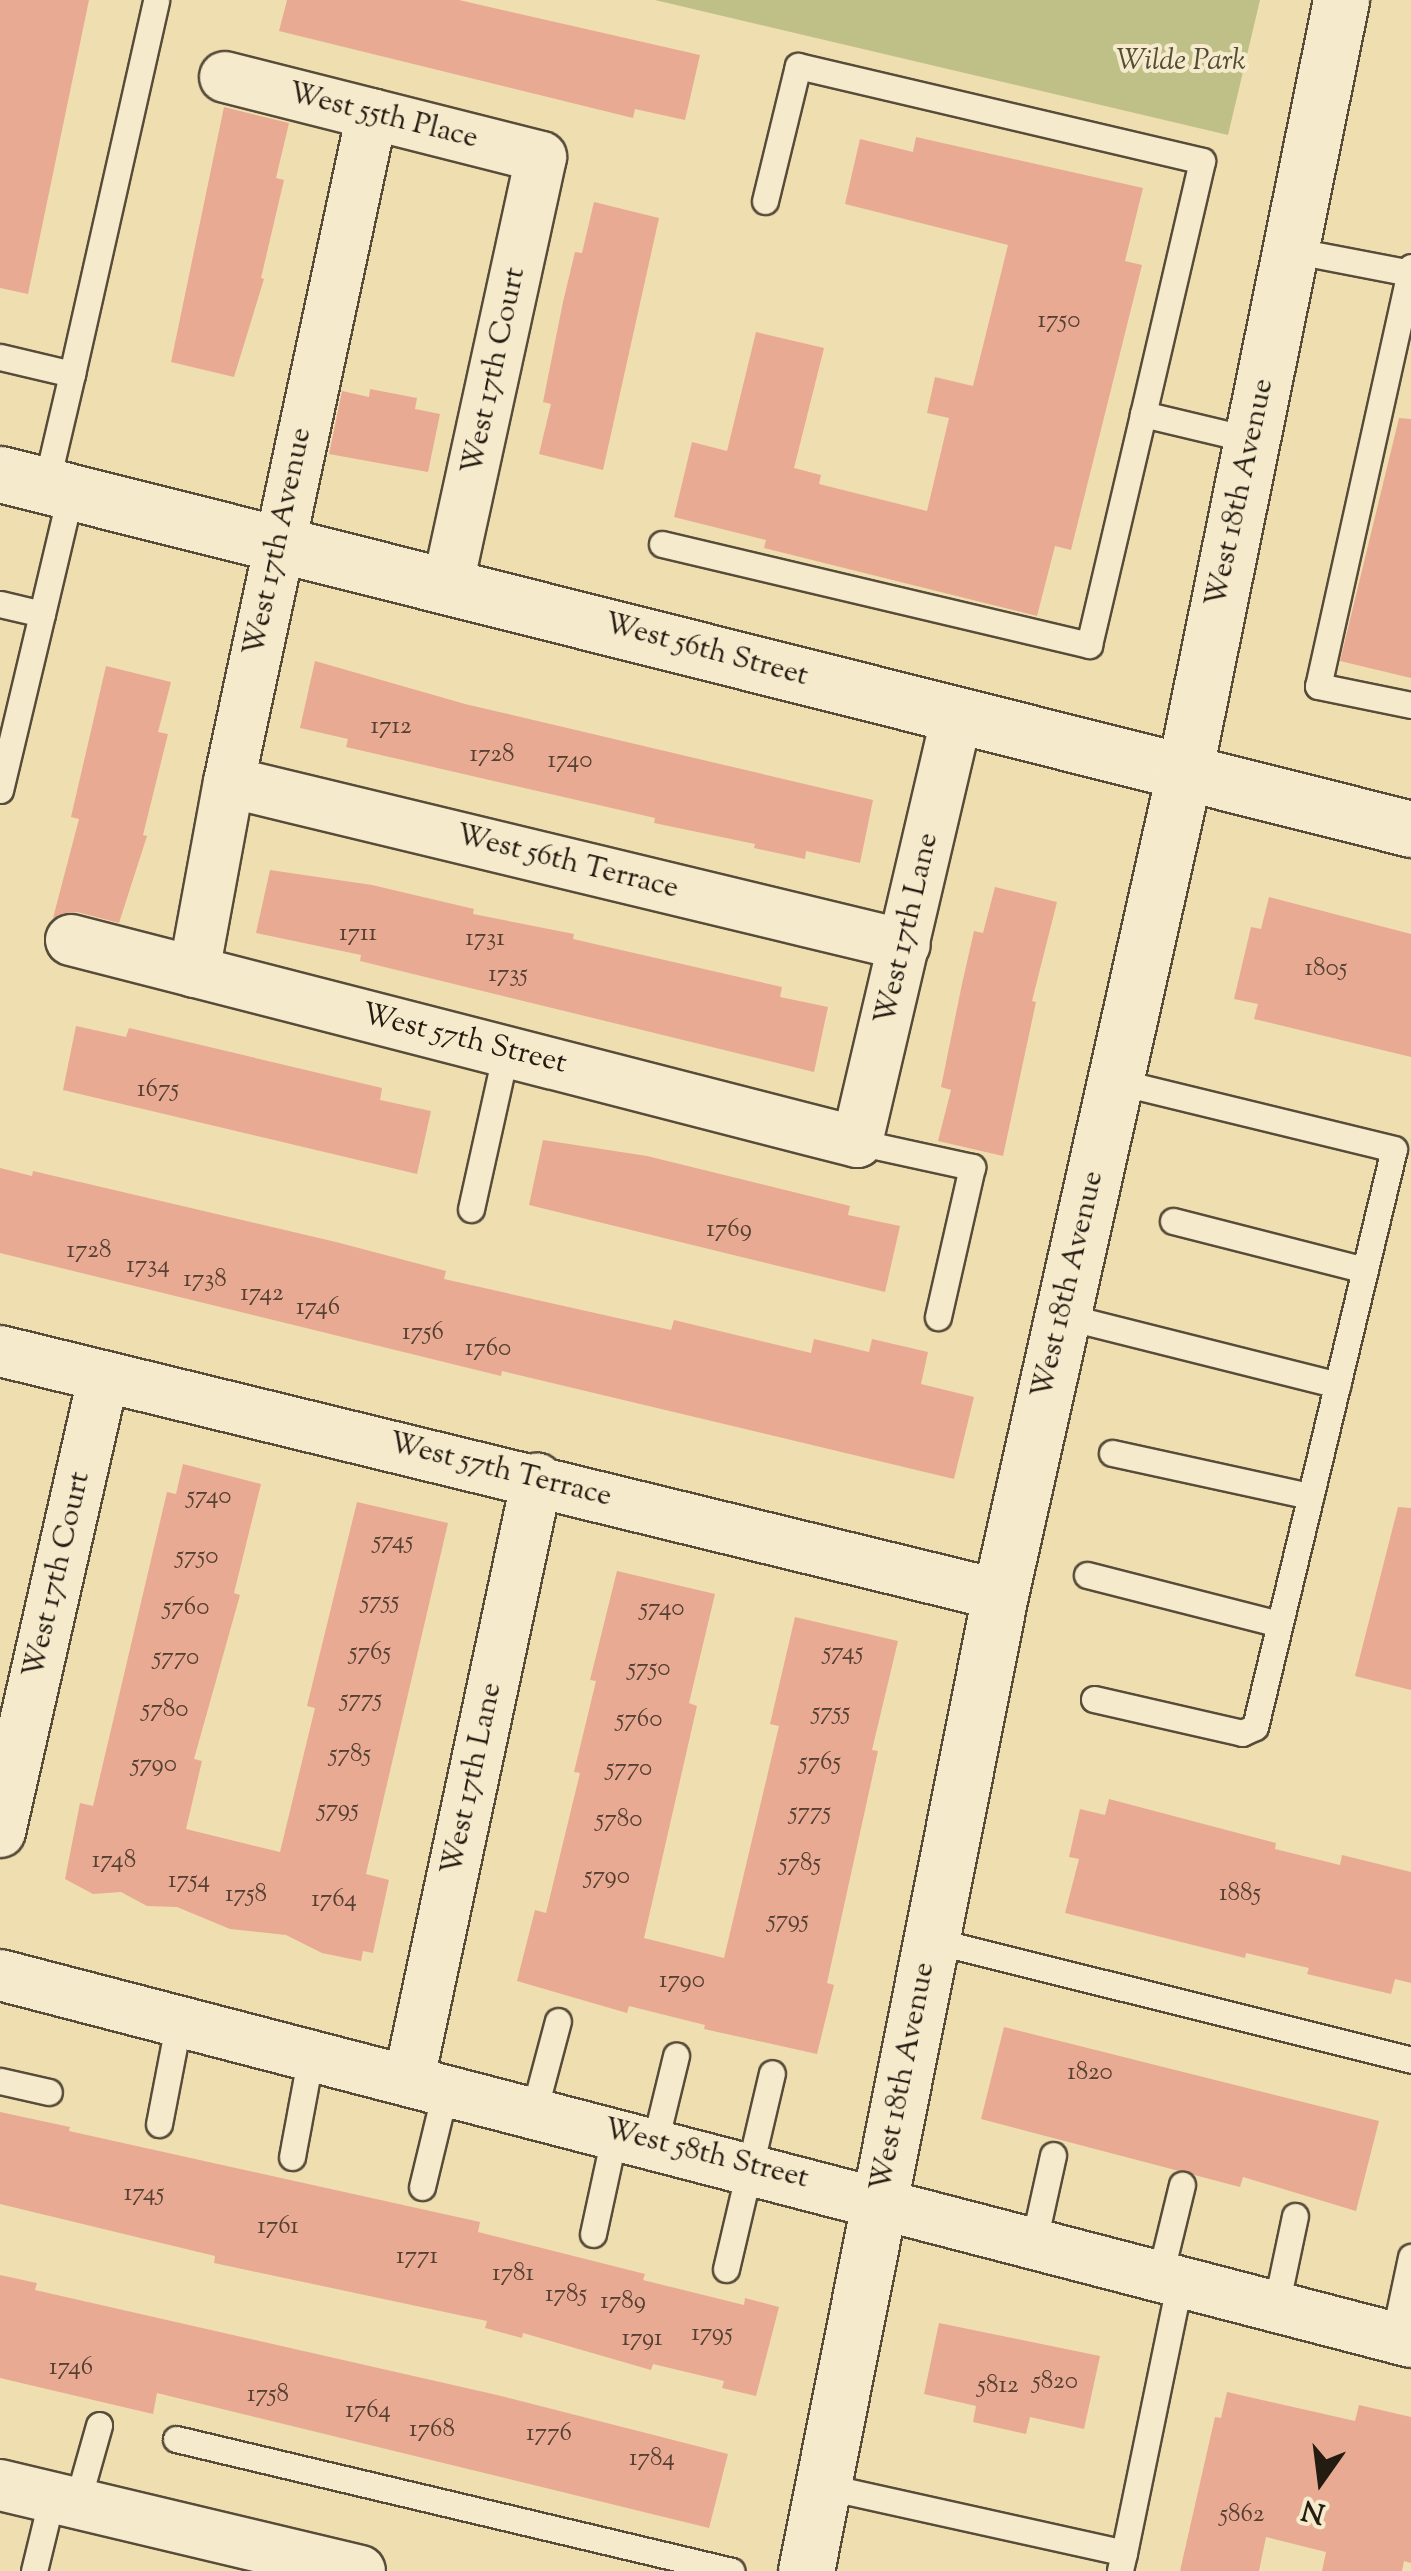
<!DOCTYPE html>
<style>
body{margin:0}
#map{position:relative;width:1411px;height:2571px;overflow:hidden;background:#efdeb0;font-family:"Sorts Mill Goudy",serif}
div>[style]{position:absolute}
.green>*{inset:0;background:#bfc087}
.building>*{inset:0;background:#e9aa93}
.roads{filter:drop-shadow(2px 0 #574c39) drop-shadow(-2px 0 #574c39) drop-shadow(0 2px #574c39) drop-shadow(0 -2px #574c39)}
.lane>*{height:25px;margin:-12.5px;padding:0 12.5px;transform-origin:12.5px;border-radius:12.5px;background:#f5eacc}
.street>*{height:50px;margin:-25px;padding:0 25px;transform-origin:25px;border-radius:25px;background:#f5eacc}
.secondary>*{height:55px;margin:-27.5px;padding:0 27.5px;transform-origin:27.5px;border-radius:27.5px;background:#f5eacc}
span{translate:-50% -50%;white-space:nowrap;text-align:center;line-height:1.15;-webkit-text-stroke:8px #f5eacc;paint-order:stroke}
.number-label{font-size:25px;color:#554032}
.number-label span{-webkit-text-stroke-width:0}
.park-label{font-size:30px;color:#524d34;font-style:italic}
.street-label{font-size:30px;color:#241c11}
.north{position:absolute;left:1271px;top:2431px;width:100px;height:100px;-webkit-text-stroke:8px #f5eacc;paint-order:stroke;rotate:194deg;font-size:28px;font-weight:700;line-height:40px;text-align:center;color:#241c11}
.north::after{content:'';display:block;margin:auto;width:35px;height:45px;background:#241c11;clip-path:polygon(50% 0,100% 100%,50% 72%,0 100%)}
</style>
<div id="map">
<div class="green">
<div style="clip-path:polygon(655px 0,1260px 0,1228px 135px)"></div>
</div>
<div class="building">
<div style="clip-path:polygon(0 0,89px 0,28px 294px,0 288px)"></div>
<div style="clip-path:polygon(287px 0,459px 0,700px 55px,685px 120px,635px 109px,633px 118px,279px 31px)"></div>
<div style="clip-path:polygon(224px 107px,289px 123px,276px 178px,284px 180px,261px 278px,264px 279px,234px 377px,171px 362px)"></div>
<div style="clip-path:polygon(916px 137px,1143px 188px,1125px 261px,1142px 265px,1071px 550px,1055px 546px,1037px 616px,764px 548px,766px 540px,674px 517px,692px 442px,727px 451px,756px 332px,824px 348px,794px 468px,821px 475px,819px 484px,927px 511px,949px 418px,927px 413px,935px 377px,973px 386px,1008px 245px,845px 204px,860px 139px,913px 152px)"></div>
<div style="clip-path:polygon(594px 202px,659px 218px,603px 470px,539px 454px,551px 404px,543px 402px,563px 302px,575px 252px,582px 253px)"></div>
<div style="clip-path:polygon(370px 389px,417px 398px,415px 409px,440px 414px,428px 472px,329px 454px,342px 391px,369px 397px)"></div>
<div style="clip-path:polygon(1399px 418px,1411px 419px,1411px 678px,1340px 661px)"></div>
<div style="clip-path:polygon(315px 661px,465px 704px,873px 800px,860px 863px,806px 851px,805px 859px,754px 848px,755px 844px,654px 823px,655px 818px,346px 747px,348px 739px,300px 728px)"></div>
<div style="clip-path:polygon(106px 666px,171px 682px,158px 732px,168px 734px,143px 835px,147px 836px,119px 923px,77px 912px,53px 918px,79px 819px,71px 817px)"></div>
<div style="clip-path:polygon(270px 870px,372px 885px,474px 909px,473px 914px,574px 934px,573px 939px,782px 987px,780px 997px,828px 1007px,814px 1072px,360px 961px,361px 955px,256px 933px)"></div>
<div style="clip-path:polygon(995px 887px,1057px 902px,1032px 1001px,1036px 1002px,1003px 1156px,938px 1141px,951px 1090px,941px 1087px,962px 984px,974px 931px,983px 933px)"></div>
<div style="clip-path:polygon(1269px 897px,1411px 934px,1411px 1057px,1254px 1019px,1258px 1004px,1234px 999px,1251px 927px,1261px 929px)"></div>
<div style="clip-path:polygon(76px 1026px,126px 1037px,129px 1028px,382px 1088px,380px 1100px,431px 1111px,417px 1174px,63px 1090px)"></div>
<div style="clip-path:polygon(543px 1140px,647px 1156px,850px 1206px,848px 1215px,900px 1226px,885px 1292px,529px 1205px)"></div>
<div style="clip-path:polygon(0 1168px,32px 1176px,33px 1171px,336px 1242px,446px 1271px,444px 1279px,671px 1330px,674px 1320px,811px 1353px,814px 1339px,869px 1352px,872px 1339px,928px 1352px,921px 1384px,974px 1397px,954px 1479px,502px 1371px,501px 1376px,0 1253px)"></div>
<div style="clip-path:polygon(183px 1464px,261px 1484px,234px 1593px,240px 1595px,194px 1759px,202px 1761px,186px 1829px,280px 1852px,315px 1708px,307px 1706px,357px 1502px,448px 1523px,366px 1874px,389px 1880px,373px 1953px,363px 1951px,361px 1961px,322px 1953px,286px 1935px,230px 1929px,177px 1907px,147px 1906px,121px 1892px,93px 1894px,65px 1879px,80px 1803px,93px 1806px,167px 1492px,176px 1494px)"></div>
<div style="clip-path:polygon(1398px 1507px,1411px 1508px,1411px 1690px,1355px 1676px)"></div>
<div style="clip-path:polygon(617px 1571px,715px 1594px,689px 1703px,697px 1706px,644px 1938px,724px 1958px,779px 1726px,770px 1724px,795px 1617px,898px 1641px,872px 1750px,878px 1751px,827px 1983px,834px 1985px,817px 2054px,704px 2029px,705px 2025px,629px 2006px,627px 2013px,517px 1981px,535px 1910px,546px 1913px,580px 1773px,574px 1772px,596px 1681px,590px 1680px)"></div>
<div style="clip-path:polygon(1109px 1799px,1276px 1843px,1275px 1849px,1340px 1865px,1342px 1855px,1411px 1872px,1411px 1983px,1395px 1979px,1391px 1994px,1307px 1974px,1309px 1968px,1246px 1953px,1245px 1958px,1065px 1913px,1079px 1859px,1069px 1857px,1080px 1809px,1105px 1815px)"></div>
<div style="clip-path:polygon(1004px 2027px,1379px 2121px,1356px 2211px,1243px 2177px,1240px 2187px,981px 2119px)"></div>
<div style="clip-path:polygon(0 2112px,70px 2127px,69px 2131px,480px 2222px,478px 2232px,645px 2274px,643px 2280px,744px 2305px,745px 2298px,779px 2307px,756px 2396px,722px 2388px,724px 2381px,653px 2364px,651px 2370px,523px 2333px,522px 2338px,485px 2328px,487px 2321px,214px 2263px,215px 2256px,0 2204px)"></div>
<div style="clip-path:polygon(0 2275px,37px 2283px,35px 2290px,497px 2395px,728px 2454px,709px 2528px,157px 2393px,153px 2414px,0 2378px)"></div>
<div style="clip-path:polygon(939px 2323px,1100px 2356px,1084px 2429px,1030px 2417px,1026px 2434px,973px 2422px,976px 2406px,924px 2394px)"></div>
<div style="clip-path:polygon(1227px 2392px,1355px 2421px,1359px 2405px,1411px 2417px,1411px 2563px,1404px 2561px,1402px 2571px,1322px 2571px,1326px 2552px,1266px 2537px,1259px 2571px,1180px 2571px,1215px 2417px,1221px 2418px)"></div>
</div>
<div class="roads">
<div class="lane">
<div style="left:765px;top:201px;width:139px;rotate:-76.3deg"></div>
<div style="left:798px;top:66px;width:415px;rotate:13.2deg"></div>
<div style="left:1202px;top:161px;width:260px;rotate:103.1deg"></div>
<div style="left:1291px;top:250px;width:121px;rotate:10.9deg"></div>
<div style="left:1411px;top:267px;width:429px;rotate:102.5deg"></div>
<div style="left:1318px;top:686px;width:95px;rotate:11.5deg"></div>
<div style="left:0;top:357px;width:74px;rotate:13.3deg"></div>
<div style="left:72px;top:374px;width:383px;rotate:-77.3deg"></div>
<div style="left:46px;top:485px;width:114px;rotate:-76.8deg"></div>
<div style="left:662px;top:544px;width:439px;rotate:13.3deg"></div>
<div style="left:1089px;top:645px;width:237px;rotate:-76.8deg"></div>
<div style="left:1143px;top:414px;width:112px;rotate:13.4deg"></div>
<div style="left:0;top:604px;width:43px;rotate:13.4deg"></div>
<div style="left:42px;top:614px;width:181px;rotate:103.4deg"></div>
<div style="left:42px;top:614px;width:126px;rotate:-76.7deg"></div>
<div style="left:857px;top:1142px;width:118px;rotate:12.3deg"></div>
<div style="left:972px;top:1167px;width:154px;rotate:102.8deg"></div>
<div style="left:471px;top:1209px;width:162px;rotate:-77.5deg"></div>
<div style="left:1173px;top:1221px;width:198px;rotate:14.3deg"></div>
<div style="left:1063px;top:1316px;width:283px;rotate:14.1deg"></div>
<div style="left:1112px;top:1453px;width:203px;rotate:12.3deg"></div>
<div style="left:1087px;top:1575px;width:198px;rotate:14.3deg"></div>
<div style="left:1094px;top:1699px;width:152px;rotate:12.9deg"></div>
<div style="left:1242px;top:1733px;width:14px;rotate:-25deg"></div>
<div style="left:1255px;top:1727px;width:594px;rotate:-76.48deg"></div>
<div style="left:1394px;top:1149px;width:287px;rotate:-166.3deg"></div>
<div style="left:931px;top:1940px;width:495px;rotate:14deg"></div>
<div style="left:0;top:2081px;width:50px;rotate:12.7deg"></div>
<div style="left:534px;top:2111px;width:93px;rotate:-75.1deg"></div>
<div style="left:159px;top:2124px;width:106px;rotate:-79.1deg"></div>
<div style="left:655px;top:2142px;width:89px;rotate:-76.3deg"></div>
<div style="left:292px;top:2157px;width:105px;rotate:-79.5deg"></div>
<div style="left:422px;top:2187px;width:102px;rotate:-76.4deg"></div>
<div style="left:593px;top:2234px;width:104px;rotate:-77.8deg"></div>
<div style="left:1034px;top:2241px;width:88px;rotate:-77.5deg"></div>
<div style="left:726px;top:2269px;width:201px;rotate:-76.8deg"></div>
<div style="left:1160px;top:2275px;width:93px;rotate:-76.3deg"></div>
<div style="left:1276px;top:2306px;width:92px;rotate:-78.1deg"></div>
<div style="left:1394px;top:2337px;width:82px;rotate:-78deg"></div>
<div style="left:176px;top:2439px;width:571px;rotate:13.36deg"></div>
<div style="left:823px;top:2486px;width:308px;rotate:12.5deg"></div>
<div style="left:1124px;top:2553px;width:18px;rotate:103deg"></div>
<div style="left:77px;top:2503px;width:81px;rotate:-74.2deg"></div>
<div style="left:1124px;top:2553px;width:279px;rotate:-78.4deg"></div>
<div style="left:34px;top:2571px;width:76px;rotate:-76.3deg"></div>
</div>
<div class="street">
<div style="left:225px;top:77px;width:326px;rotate:14.2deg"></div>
<div style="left:541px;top:157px;width:438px;rotate:102.3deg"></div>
<div style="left:229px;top:782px;width:695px;rotate:13.56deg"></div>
<div style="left:71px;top:940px;width:812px;rotate:14.41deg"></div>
<div style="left:857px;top:1142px;width:438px;rotate:-76.8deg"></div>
<div style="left:194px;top:972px;width:193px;rotate:-79.6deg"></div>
<div style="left:229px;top:782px;width:683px;rotate:-77.92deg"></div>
<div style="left:0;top:1351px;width:1029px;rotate:13.71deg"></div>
<div style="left:0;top:1832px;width:467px;rotate:-77.2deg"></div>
<div style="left:0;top:1975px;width:1458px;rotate:14.58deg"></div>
<div style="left:409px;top:2079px;width:614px;rotate:-77.96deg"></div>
<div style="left:0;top:2485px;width:370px;rotate:13.4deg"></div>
</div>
<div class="secondary">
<div style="left:0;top:474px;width:1455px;rotate:14.12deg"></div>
<div style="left:806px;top:2571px;width:995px;rotate:-78.76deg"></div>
<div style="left:1000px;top:1595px;width:841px;rotate:-77.37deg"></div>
<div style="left:1184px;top:774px;width:790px;rotate:-78.53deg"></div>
</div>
</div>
<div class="number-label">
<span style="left:1059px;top:321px">1750</span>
<span style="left:391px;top:727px">1712</span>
<span style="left:492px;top:755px">1728</span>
<span style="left:570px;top:761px">1740</span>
<span style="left:358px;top:934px">1711</span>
<span style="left:485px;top:939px">1731</span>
<span style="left:1326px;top:969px">1805</span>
<span style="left:508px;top:975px">1735</span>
<span style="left:158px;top:1090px">1675</span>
<span style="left:729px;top:1230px">1769</span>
<span style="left:89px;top:1251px">1728</span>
<span style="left:148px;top:1266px">1734</span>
<span style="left:205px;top:1280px">1738</span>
<span style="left:262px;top:1294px">1742</span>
<span style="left:318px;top:1308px">1746</span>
<span style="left:423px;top:1333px">1756</span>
<span style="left:488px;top:1349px">1760</span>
<span style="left:209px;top:1497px">5740</span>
<span style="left:393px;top:1542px">5745</span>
<span style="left:197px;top:1557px">5750</span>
<span style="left:380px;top:1602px">5755</span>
<span style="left:186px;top:1608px">5760</span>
<span style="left:662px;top:1609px">5740</span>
<span style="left:370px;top:1653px">5765</span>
<span style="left:843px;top:1653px">5745</span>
<span style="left:176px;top:1658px">5770</span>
<span style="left:649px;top:1669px">5750</span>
<span style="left:361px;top:1700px">5775</span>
<span style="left:165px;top:1710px">5780</span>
<span style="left:831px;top:1713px">5755</span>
<span style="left:639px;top:1720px">5760</span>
<span style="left:350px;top:1755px">5785</span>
<span style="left:820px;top:1763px">5765</span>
<span style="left:154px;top:1765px">5790</span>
<span style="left:629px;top:1769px">5770</span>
<span style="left:338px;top:1810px">5795</span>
<span style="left:810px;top:1813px">5775</span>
<span style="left:619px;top:1820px">5780</span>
<span style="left:114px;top:1861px">1748</span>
<span style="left:800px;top:1864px">5785</span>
<span style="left:607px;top:1877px">5790</span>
<span style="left:189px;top:1881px">1754</span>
<span style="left:1240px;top:1894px">1885</span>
<span style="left:246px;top:1895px">1758</span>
<span style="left:334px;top:1900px">1764</span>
<span style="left:788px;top:1921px">5795</span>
<span style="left:682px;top:1981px">1790</span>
<span style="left:1090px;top:2073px">1820</span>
<span style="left:144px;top:2194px">1745</span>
<span style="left:278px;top:2227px">1761</span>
<span style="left:417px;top:2257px">1771</span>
<span style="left:513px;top:2274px">1781</span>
<span style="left:566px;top:2295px">1785</span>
<span style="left:623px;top:2302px">1789</span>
<span style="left:712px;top:2334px">1795</span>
<span style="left:642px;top:2339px">1791</span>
<span style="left:71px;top:2368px">1746</span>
<span style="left:1055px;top:2382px">5820</span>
<span style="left:998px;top:2386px">5812</span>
<span style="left:268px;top:2395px">1758</span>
<span style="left:368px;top:2411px">1764</span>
<span style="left:432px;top:2430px">1768</span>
<span style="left:549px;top:2434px">1776</span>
<span style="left:652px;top:2459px">1784</span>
<span style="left:1242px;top:2515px">5862</span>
</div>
<div class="park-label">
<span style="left:1181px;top:62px">Wilde Park</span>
</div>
<div class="street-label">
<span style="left:383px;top:117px;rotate:14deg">West 55th Place</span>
<span style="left:495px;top:371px;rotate:-78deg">West 17th Court</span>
<span style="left:1241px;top:493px;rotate:-78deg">West 18th Avenue</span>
<span style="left:279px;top:542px;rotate:-78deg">West 17th Avenue</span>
<span style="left:706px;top:651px;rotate:15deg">West 56th Street</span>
<span style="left:567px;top:863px;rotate:14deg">West 56th Terrace</span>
<span style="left:908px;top:929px;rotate:-77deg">West 17th Lane</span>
<span style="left:464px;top:1040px;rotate:14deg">West 57th Street</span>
<span style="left:1069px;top:1285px;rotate:-77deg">West 18th Avenue</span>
<span style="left:500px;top:1471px;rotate:14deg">West 57th Terrace</span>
<span style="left:58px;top:1575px;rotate:-77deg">West 17th Court</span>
<span style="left:473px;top:1779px;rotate:-78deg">West 17th Lane</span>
<span style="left:904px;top:2077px;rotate:-79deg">West 18th Avenue</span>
<span style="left:706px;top:2155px;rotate:14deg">West 58th Street</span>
</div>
<div class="north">N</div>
</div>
